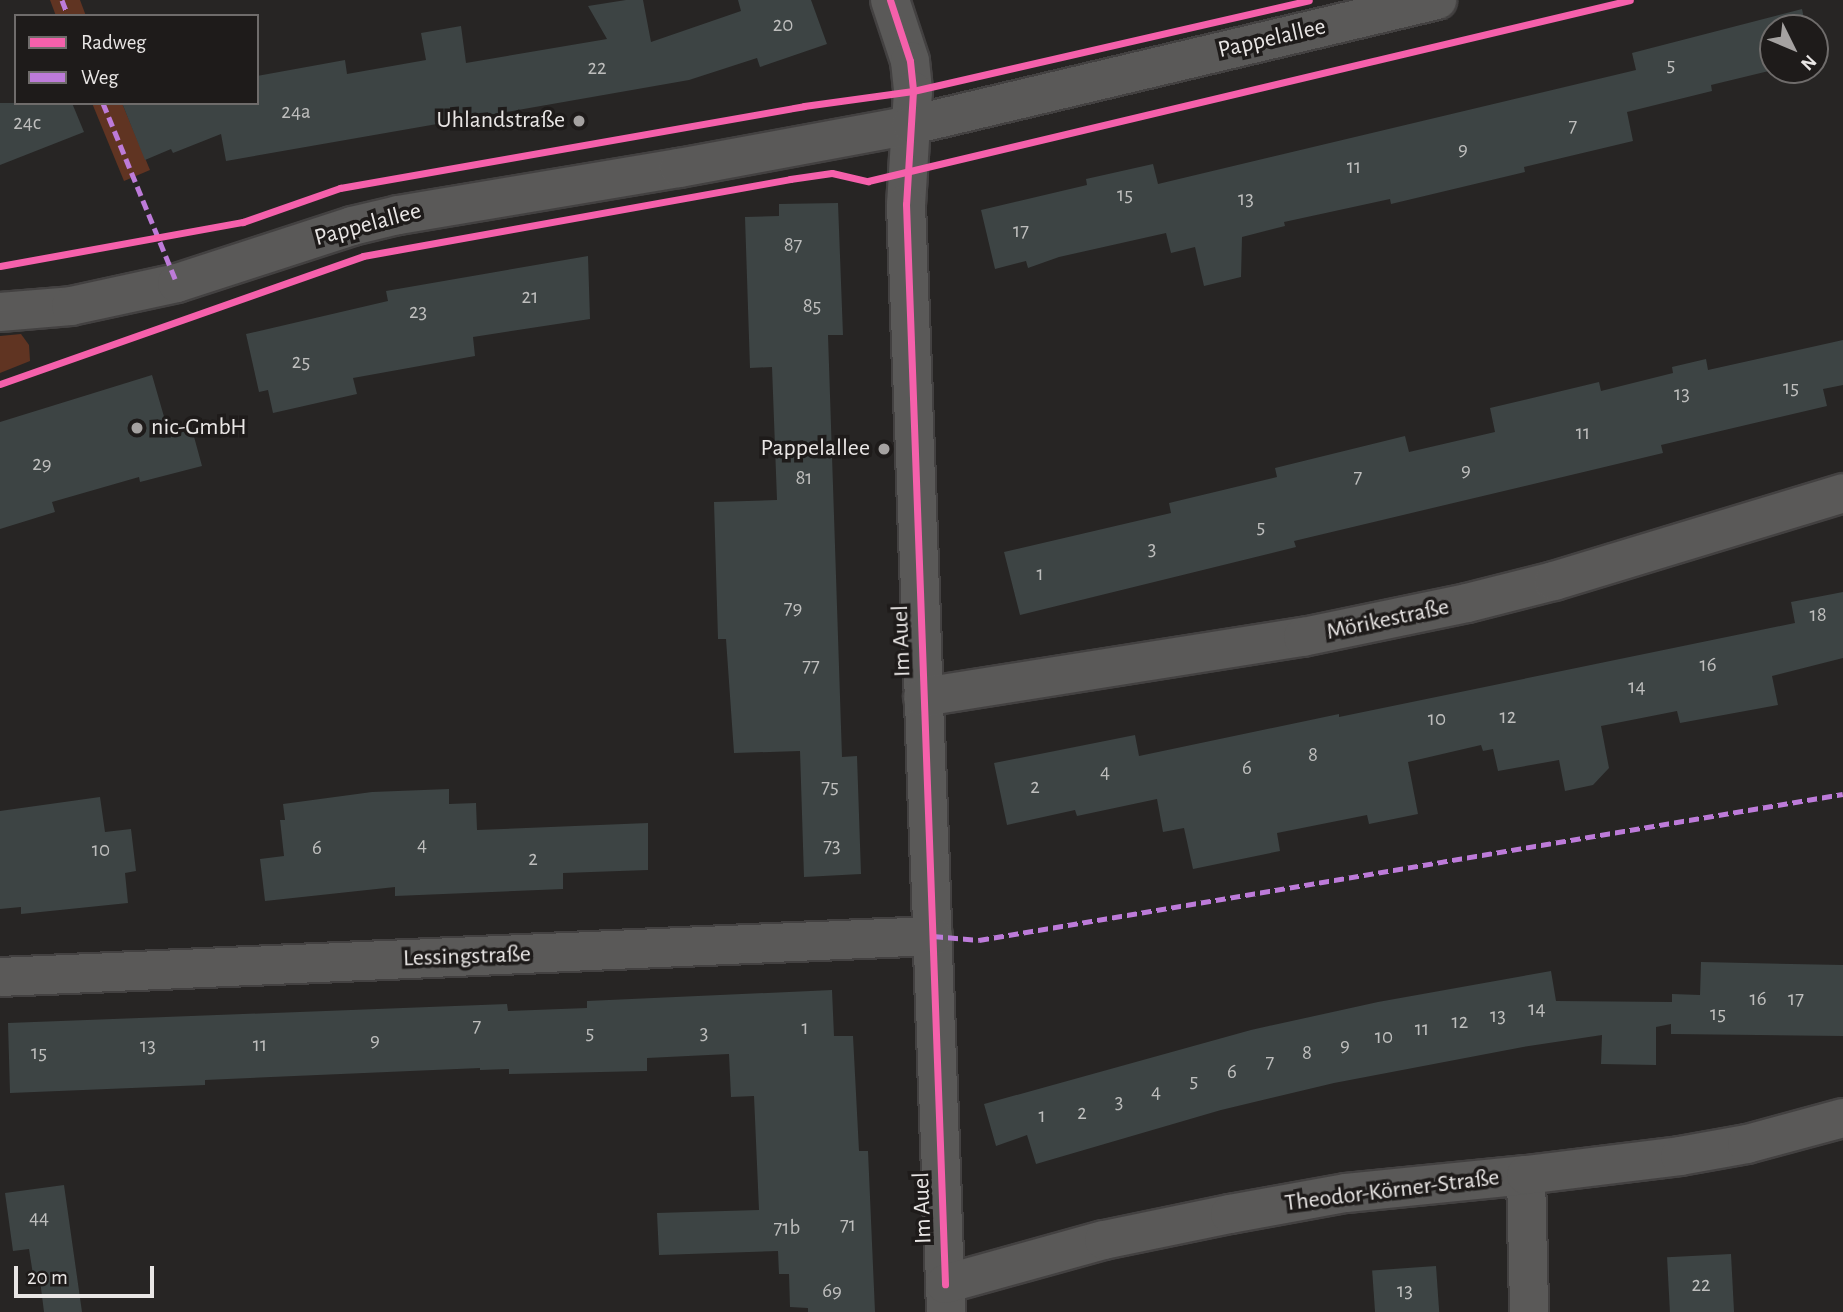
<!DOCTYPE html>
<meta charset="utf-8">
<style>
body{margin:0}
#map{position:relative;width:1843px;height:1312px;overflow:hidden;background:#272524;font-family:"Alegreya Sans",sans-serif}
div>[style]{position:absolute}
.green>*{inset:0;background:#603422}
.building>*{inset:0;background:#3d4444;transform-origin:0 0}
.roads{filter:drop-shadow(2px 0 #434141) drop-shadow(-2px 0 #434141) drop-shadow(0 2px #434141) drop-shadow(0 -2px #434141)}
.street>*{height:38px;margin:-19px;padding:0 19px;transform-origin:19px;border-radius:19px;background:#5a5958}
.quiet>*{height:5px;margin-top:-2.5px;transform-origin:0;background:repeating-linear-gradient(90deg,#bd7bd9 0 10px,transparent 0 15px)}
.cycleway>*{height:7px;margin:-3.5px;padding:0 3.5px;transform-origin:3.5px;border-radius:3.5px;background:#f560ab}
.dots>*{width:19px;height:19px;translate:-50% -50%;box-sizing:border-box;border:4px solid #1e1b1a;border-radius:50%}
span{translate:-50% -50%;white-space:nowrap;text-align:center;line-height:1.15;-webkit-text-stroke:7px #1e1b1a;paint-order:stroke}
.number-label{font-size:21px;color:#bebebd}
.number-label span{-webkit-text-stroke-width:0}
.street-label{font-size:24px;color:#e9e6e5}
.poi-label{font-size:24px;color:#e9e6e5}
.right{translate:-100% -50%;text-align:right}
.left{translate:0 -50%;text-align:left}
.legend{position:absolute;left:14px;top:14px;width:245px;height:91px;box-sizing:border-box;background:#1e1b1a;border:2px solid #6f6c6b;margin:0;padding:9px 12px;list-style:none;font-size:21px;color:#e9e6e5}
.legend li{display:flex;align-items:center;gap:14px;height:35px}
.legend b{width:35px;border:2px solid #6f6c6b}
.north{position:absolute;left:1759px;top:14px;width:70px;height:70px;box-sizing:border-box;background:#1e1b1a;border:2px solid #6f6c6b;border-radius:50%;rotate:133deg;font-size:19px;font-weight:700;line-height:28px;text-align:center;color:#e9e6e5}
.north::after{content:'';display:block;margin:auto;width:24px;height:32px;background:#a5a2a1;clip-path:polygon(50% 0,100% 100%,50% 72%,0 100%)}
.scale{position:absolute;left:14px;top:1266px;width:140px;height:32px;box-sizing:border-box;border:4px solid #e9e6e5;border-top:0;padding-left:9px;font-size:21px;line-height:24px;white-space:nowrap;color:#e9e6e5;-webkit-text-stroke:5px #1e1b1a;paint-order:stroke}
</style>
<div id="map">
<div class="green">
<div style="clip-path:polygon(50px 0,80px 0,86px 16px,56px 16px)"></div>
<div style="clip-path:polygon(92px 103px,122px 103px,150px 170px,124px 181px)"></div>
<div style="clip-path:polygon(21px 334px,29px 345px,30px 361px,0 373px,0 336px)"></div>
</div>
<div class="building">
<div style="clip-path:polygon(626px 0,643px 0,651px 42px,741px 11px,738px 0,811px 0,827px 44px,760px 67px,757px 58px,689px 80px,226px 161px,221px 134px,173px 153px,171px 149px,145px 160px,122px 103px,257px 103px,257px 76px,345px 60px,347px 74px,426px 60px,421px 33px,461px 26px,466px 63px,607px 39px,588px 6px)"></div>
<div style="clip-path:polygon(1802px 9px,1806px 28px,1773px 28px,1773px 70px,1711px 85px,1712px 91px,1627px 112px,1633px 141px,1524px 167px,1525px 172px,1391px 204px,1390px 199px,1284px 222px,1285px 226px,1242px 237px,1241px 277px,1204px 286px,1195px 247px,1171px 253px,1166px 233px,1059px 257px,1028px 268px,1026px 261px,995px 269px,981px 210px,1087px 185px,1086px 179px,1153px 164px,1158px 184px,1636px 70px,1632px 53px)"></div>
<div style="clip-path:polygon(0 103px,72px 103px,84px 132px,0 165px)"></div>
<div style="clip-path:polygon(838px 203px,843px 335px,828px 335px,842px 757px,857px 756px,861px 874px,804px 877px,800px 751px,734px 753px,726px 639px,718px 639px,714px 502px,777px 500px,772px 367px,750px 368px,745px 217px,779px 216px,779px 204px)"></div>
<div style="clip-path:polygon(588px 256px,590px 319px,473px 337px,475px 356px,353px 378px,357px 394px,273px 413px,268px 390px,259px 392px,246px 334px,388px 301px,386px 291px)"></div>
<div style="clip-path:polygon(1843px 340px,1843px 385px,1823px 389px,1827px 406px,1661px 445px,1663px 453px,1294px 541px,1296px 547px,1020px 615px,1004px 552px,1171px 513px,1169px 503px,1277px 477px,1275px 468px,1405px 436px,1409px 452px,1495px 432px,1490px 408px,1599px 382px,1601px 391px,1673px 373px,1672px 367px,1706px 359px,1708px 370px)"></div>
<div style="clip-path:polygon(152px 375px,167px 427px,193px 433px,202px 466px,140px 482px,139px 477px,52px 502px,55px 512px,0 529px,0 422px)"></div>
<div style="clip-path:polygon(1843px 592px,1843px 658px,1772px 676px,1778px 705px,1680px 723px,1677px 711px,1601px 726px,1609px 768px,1593px 785px,1565px 791px,1559px 760px,1498px 771px,1493px 749px,1483px 751px,1481px 745px,1408px 762px,1418px 814px,1369px 824px,1367px 815px,1277px 833px,1280px 851px,1193px 869px,1184px 828px,1163px 832px,1157px 799px,1077px 816px,1075px 810px,1007px 825px,994px 763px,1135px 735px,1139px 756px,1339px 714px,1339px 717px,1795px 623px,1791px 602px)"></div>
<div style="clip-path:polygon(449px 789px,449px 804px,476px 803px,477px 830px,648px 823px,648px 870px,563px 873px,563px 889px,395px 896px,395px 887px,265px 901px,260px 859px,284px 856px,280px 820px,285px 820px,283px 804px,372px 792px)"></div>
<div style="clip-path:polygon(100px 797px,105px 832px,131px 829px,136px 871px,125px 873px,128px 903px,21px 914px,21px 907px,0 909px,0 811px)"></div>
<div style="clip-path:polygon(1701px 962px,1843px 965px,1843px 1036px,1671px 1034px,1671px 1024px,1656px 1027px,1656px 1065px,1601px 1064px,1602px 1035px,1523px 1047px,1334px 1083px,1221px 1110px,1036px 1164px,1027px 1135px,996px 1146px,984px 1104px,1251px 1030px,1378px 1002px,1551px 971px,1556px 1001px,1672px 1002px,1672px 994px,1700px 995px)"></div>
<div style="clip-path:polygon(832px 990px,834px 1036px,853px 1036px,859px 1151px,868px 1151px,875px 1312px,808px 1312px,808px 1308px,790px 1307px,789px 1274px,779px 1274px,778px 1251px,659px 1255px,657px 1213px,759px 1210px,754px 1096px,731px 1097px,729px 1054px,647px 1058px,647px 1071px,509px 1074px,509px 1069px,480px 1070px,480px 1068px,205px 1080px,205px 1085px,10px 1093px,8px 1023px,507px 1004px,508px 1011px,587px 1008px,587px 1001px)"></div>
<div style="clip-path:polygon(64px 1185px,82px 1312px,44px 1312px,40px 1280px,34px 1281px,29px 1249px,13px 1251px,5px 1193px)"></div>
<div style="left:1731px;top:1254px;width:58px;height:64px;rotate:87deg"></div>
<div style="left:1436px;top:1266px;width:46px;height:64px;rotate:86deg"></div>
</div>
<div class="roads">
<div class="street">
<div style="left:890px;top:0;width:64px;rotate:71.8deg"></div>
<div style="left:910px;top:61px;width:30px;rotate:84deg"></div>
<div style="left:913px;top:91px;width:113px;rotate:93.5deg"></div>
<div style="left:906px;top:204px;width:1109px;rotate:87.93deg"></div>
<div style="left:0;top:312px;width:71px;rotate:-4.8deg"></div>
<div style="left:71px;top:306px;width:108px;rotate:-12.2deg"></div>
<div style="left:177px;top:283px;width:184px;rotate:-18deg"></div>
<div style="left:352px;top:226px;width:47px;rotate:-13.4deg"></div>
<div style="left:398px;top:215px;width:285px;rotate:-9.5deg"></div>
<div style="left:679px;top:168px;width:237px;rotate:-10.5deg"></div>
<div style="left:912px;top:125px;width:540px;rotate:-13.39deg"></div>
<div style="left:923px;top:697px;width:385px;rotate:-9deg"></div>
<div style="left:1303px;top:637px;width:167px;rotate:-11.7deg"></div>
<div style="left:1467px;top:603px;width:90px;rotate:-14.2deg"></div>
<div style="left:1554px;top:581px;width:302px;rotate:-16.9deg"></div>
<div style="left:0;top:977px;width:934px;rotate:-2.52deg"></div>
<div style="left:1526px;top:1175px;width:137px;rotate:88.7deg"></div>
<div style="left:945px;top:1284px;width:165px;rotate:-15.5deg"></div>
<div style="left:1104px;top:1240px;width:129px;rotate:-11.7deg"></div>
<div style="left:1230px;top:1214px;width:118px;rotate:-10.3deg"></div>
<div style="left:1346px;top:1193px;width:181px;rotate:-5.7deg"></div>
<div style="left:1526px;top:1175px;width:155px;rotate:-7deg"></div>
<div style="left:1680px;top:1156px;width:68px;rotate:-10.2deg"></div>
<div style="left:1747px;top:1144px;width:99px;rotate:-15.2deg"></div>
</div>
</div>
<div class="quiet">
<div style="left:62px;top:0;width:17px;rotate:69deg"></div>
<div style="left:103px;top:103px;width:195px;rotate:67.7deg"></div>
<div style="left:933px;top:936px;width:46px;rotate:5deg"></div>
<div style="left:979px;top:940px;width:876px;rotate:-9.59deg"></div>
</div>
<div class="cycleway">
<div style="left:890px;top:0;width:64px;rotate:71.8deg"></div>
<div style="left:910px;top:61px;width:30px;rotate:84deg"></div>
<div style="left:913px;top:91px;width:113px;rotate:93.5deg"></div>
<div style="left:906px;top:204px;width:1081px;rotate:87.93deg"></div>
<div style="left:0;top:266px;width:247px;rotate:-10.3deg"></div>
<div style="left:243px;top:222px;width:103px;rotate:-19.3deg"></div>
<div style="left:340px;top:188px;width:471px;rotate:-10deg"></div>
<div style="left:804px;top:106px;width:110px;rotate:-7.8deg"></div>
<div style="left:913px;top:91px;width:406px;rotate:-12.9deg"></div>
<div style="left:0;top:384px;width:385px;rotate:-19.4deg"></div>
<div style="left:363px;top:256px;width:434px;rotate:-10.2deg"></div>
<div style="left:790px;top:179px;width:42px;rotate:-8.1deg"></div>
<div style="left:832px;top:173px;width:37px;rotate:13deg"></div>
<div style="left:868px;top:181px;width:783px;rotate:-13.36deg"></div>
</div>
<div class="dots">
<div style="left:579px;top:121px;background:#a5a2a1"></div>
<div style="left:137px;top:428px;background:#a5a2a1"></div>
<div style="left:884px;top:449px;background:#a5a2a1"></div>
</div>
<div class="number-label">
<span style="left:783px;top:25px">20</span>
<span style="left:1671px;top:65px">5</span>
<span style="left:597px;top:68px">22</span>
<span style="left:296px;top:112px">24a</span>
<span style="left:27px;top:123px">24c</span>
<span style="left:1573px;top:126px">7</span>
<span style="left:1463px;top:149px">9</span>
<span style="left:1354px;top:167px">11</span>
<span style="left:1125px;top:195px">15</span>
<span style="left:1246px;top:199px">13</span>
<span style="left:1021px;top:231px">17</span>
<span style="left:793px;top:245px">87</span>
<span style="left:530px;top:297px">21</span>
<span style="left:812px;top:306px">85</span>
<span style="left:418px;top:312px">23</span>
<span style="left:301px;top:362px">25</span>
<span style="left:1791px;top:388px">15</span>
<span style="left:1682px;top:394px">13</span>
<span style="left:1583px;top:433px">11</span>
<span style="left:42px;top:464px">29</span>
<span style="left:1466px;top:470px">9</span>
<span style="left:1358px;top:477px">7</span>
<span style="left:804px;top:478px">81</span>
<span style="left:1261px;top:527px">5</span>
<span style="left:1152px;top:549px">3</span>
<span style="left:1040px;top:574px">1</span>
<span style="left:793px;top:608px">79</span>
<span style="left:1818px;top:615px">18</span>
<span style="left:1708px;top:665px">16</span>
<span style="left:811px;top:666px">77</span>
<span style="left:1637px;top:687px">14</span>
<span style="left:1508px;top:717px">12</span>
<span style="left:1437px;top:719px">10</span>
<span style="left:1313px;top:755px">8</span>
<span style="left:1247px;top:768px">6</span>
<span style="left:1105px;top:772px">4</span>
<span style="left:830px;top:787px">75</span>
<span style="left:1035px;top:787px">2</span>
<span style="left:422px;top:845px">4</span>
<span style="left:832px;top:846px">73</span>
<span style="left:317px;top:848px">6</span>
<span style="left:101px;top:850px">10</span>
<span style="left:533px;top:859px">2</span>
<span style="left:1758px;top:999px">16</span>
<span style="left:1796px;top:999px">17</span>
<span style="left:1537px;top:1009px">14</span>
<span style="left:1718px;top:1014px">15</span>
<span style="left:1498px;top:1016px">13</span>
<span style="left:1460px;top:1022px">12</span>
<span style="left:477px;top:1026px">7</span>
<span style="left:805px;top:1028px">1</span>
<span style="left:1422px;top:1029px">11</span>
<span style="left:590px;top:1033px">5</span>
<span style="left:704px;top:1033px">3</span>
<span style="left:1384px;top:1037px">10</span>
<span style="left:375px;top:1040px">9</span>
<span style="left:260px;top:1045px">11</span>
<span style="left:1345px;top:1045px">9</span>
<span style="left:148px;top:1046px">13</span>
<span style="left:39px;top:1053px">15</span>
<span style="left:1307px;top:1053px">8</span>
<span style="left:1270px;top:1062px">7</span>
<span style="left:1232px;top:1072px">6</span>
<span style="left:1194px;top:1081px">5</span>
<span style="left:1156px;top:1092px">4</span>
<span style="left:1119px;top:1102px">3</span>
<span style="left:1082px;top:1113px">2</span>
<span style="left:1042px;top:1116px">1</span>
<span style="left:39px;top:1218px">44</span>
<span style="left:848px;top:1225px">71</span>
<span style="left:787px;top:1228px">71b</span>
<span style="left:1701px;top:1285px">22</span>
<span style="left:832px;top:1291px">69</span>
<span style="left:1405px;top:1291px">13</span>
</div>
<div class="street-label">
<span style="left:1272px;top:39px;rotate:-13deg">Pappelallee</span>
<span style="left:368px;top:225px;rotate:-15deg">Pappelallee</span>
<span style="left:1388px;top:620px;rotate:-12deg">Mörikestraße</span>
<span style="left:902px;top:641px;rotate:-92deg">Im Auel</span>
<span style="left:467px;top:957px;rotate:-2deg">Lessingstraße</span>
<span style="left:1392px;top:1191px;rotate:-7deg">Theodor-Körner-Straße</span>
<span style="left:923px;top:1208px;rotate:-92deg">Im Auel</span>
</div>
<div class="poi-label">
<span class="right" style="left:565px;top:121px">Uhlandstraße</span>
<span class="left" style="left:151px;top:428px">nic-GmbH</span>
<span class="right" style="left:870px;top:449px">Pappelallee</span>
</div>
<ul class="legend">
<li><b style="height:9px;background:#f560ab"></b>Radweg</li>
<li><b style="height:9px;background:#bd7bd9"></b>Weg</li>
</ul>
<div class="north">N</div>
<div class="scale">20 m</div>
</div>
